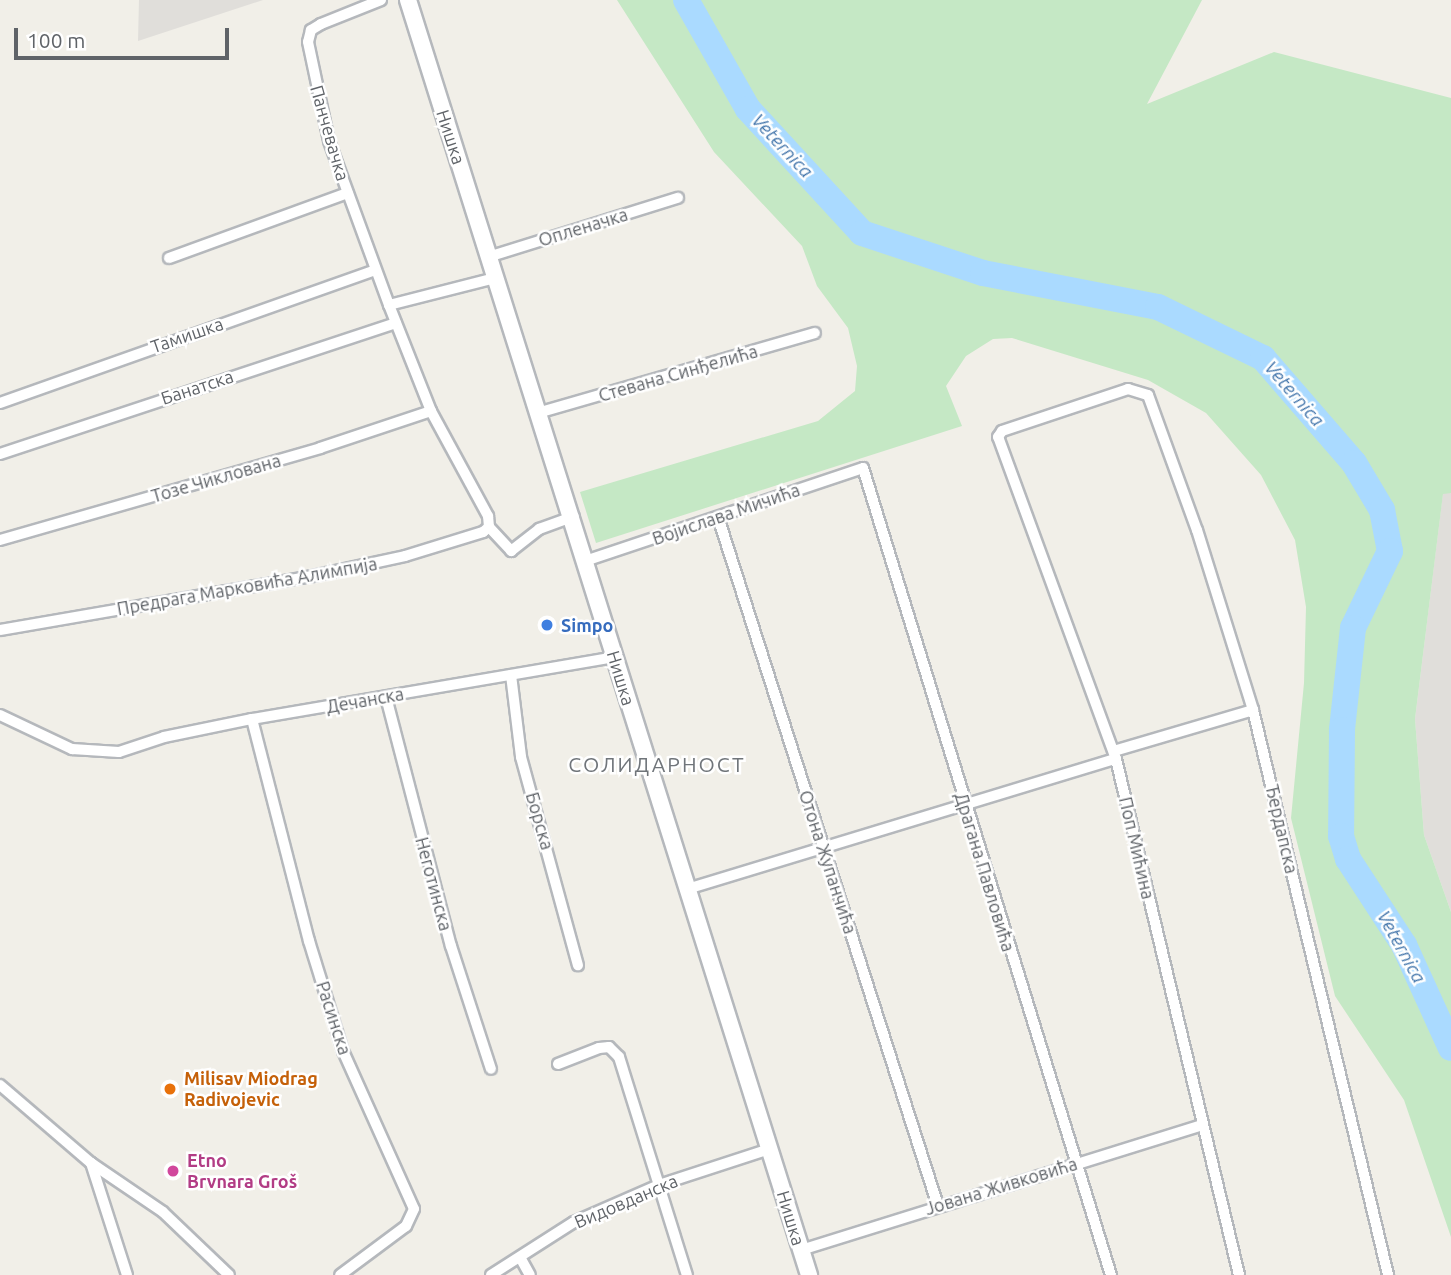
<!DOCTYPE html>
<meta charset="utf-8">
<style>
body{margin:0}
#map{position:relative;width:1451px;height:1275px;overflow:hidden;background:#f1efe8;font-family:Ubuntu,sans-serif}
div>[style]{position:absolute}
.industrial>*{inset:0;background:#e0deda}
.green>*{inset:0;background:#c5e8c5}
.river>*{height:26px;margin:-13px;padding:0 13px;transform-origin:13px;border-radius:13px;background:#aadaff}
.roads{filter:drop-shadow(2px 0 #b5b8bc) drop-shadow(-2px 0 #b5b8bc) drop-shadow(0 2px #b5b8bc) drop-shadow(0 -2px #b5b8bc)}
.street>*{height:10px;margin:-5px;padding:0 5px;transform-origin:5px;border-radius:5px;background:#fff}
.secondary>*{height:16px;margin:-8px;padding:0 8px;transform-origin:8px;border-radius:8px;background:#fff}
.dots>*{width:19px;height:19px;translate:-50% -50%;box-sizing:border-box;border:4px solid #fff;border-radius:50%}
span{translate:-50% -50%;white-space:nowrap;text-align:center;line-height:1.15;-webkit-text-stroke:5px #fff;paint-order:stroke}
.street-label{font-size:18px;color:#5f6368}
.shop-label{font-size:18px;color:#366cbe;font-weight:700}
.left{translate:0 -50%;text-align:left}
.food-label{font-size:18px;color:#c56008;font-weight:700}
.hotel-label{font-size:18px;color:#b23c85;font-weight:700}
.water-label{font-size:19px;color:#4174aa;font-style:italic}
.quarter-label{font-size:21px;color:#70757a;letter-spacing:2px}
.scale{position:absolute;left:14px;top:28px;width:215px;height:32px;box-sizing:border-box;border:4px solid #5f6368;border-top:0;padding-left:9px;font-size:21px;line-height:24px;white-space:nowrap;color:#5f6368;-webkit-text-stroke:5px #fff;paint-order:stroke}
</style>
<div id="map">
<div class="industrial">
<div style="clip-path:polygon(139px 0,263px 0,138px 41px)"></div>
<div style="clip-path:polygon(1443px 493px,1451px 493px,1451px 912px,1424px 835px,1415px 719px)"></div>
</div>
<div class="green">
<div style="clip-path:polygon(617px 0,1202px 0,1147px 104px,1274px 52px,1451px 98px,1451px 493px,1443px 494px,1415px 719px,1424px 835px,1451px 912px,1451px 1237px,1404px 1100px,1335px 996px,1291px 818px,1304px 683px,1306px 607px,1295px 540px,1261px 475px,1206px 413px,1148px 380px,1012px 338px,993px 339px,966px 356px,946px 386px,962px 426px,596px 543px,580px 492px,818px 421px,855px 391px,857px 366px,848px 328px,817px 286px,802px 246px,714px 152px)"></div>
</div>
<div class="river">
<div style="left:686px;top:0;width:125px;rotate:60.4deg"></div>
<div style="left:748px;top:109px;width:168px;rotate:47.4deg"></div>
<div style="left:862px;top:233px;width:127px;rotate:18.3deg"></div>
<div style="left:983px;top:273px;width:178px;rotate:11deg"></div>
<div style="left:1158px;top:307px;width:117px;rotate:25.9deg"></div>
<div style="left:1263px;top:358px;width:139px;rotate:49.1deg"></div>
<div style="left:1354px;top:463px;width:55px;rotate:59.2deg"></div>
<div style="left:1382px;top:510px;width:42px;rotate:79deg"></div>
<div style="left:1390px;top:551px;width:85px;rotate:115.7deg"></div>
<div style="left:1353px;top:628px;width:103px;rotate:96.2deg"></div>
<div style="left:1342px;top:730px;width:106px;rotate:90.5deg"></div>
<div style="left:1341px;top:836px;width:24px;rotate:73deg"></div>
<div style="left:1348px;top:859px;width:103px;rotate:56.9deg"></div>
<div style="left:1404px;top:945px;width:113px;rotate:65.5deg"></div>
</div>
<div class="roads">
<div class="street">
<div style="left:381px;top:0;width:65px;rotate:158.2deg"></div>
<div style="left:321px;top:24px;width:12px;rotate:149deg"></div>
<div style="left:311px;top:30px;width:12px;rotate:104deg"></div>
<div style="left:308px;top:42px;width:101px;rotate:78deg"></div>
<div style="left:329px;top:141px;width:175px;rotate:69.9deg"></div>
<div style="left:488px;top:257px;width:199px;rotate:-17.3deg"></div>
<div style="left:169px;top:258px;width:190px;rotate:-20deg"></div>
<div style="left:0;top:403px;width:398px;rotate:-19.5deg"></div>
<div style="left:541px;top:412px;width:285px;rotate:-16.1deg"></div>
<div style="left:0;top:454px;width:417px;rotate:-18.3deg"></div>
<div style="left:718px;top:517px;width:723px;rotate:72.29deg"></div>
<div style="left:489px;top:527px;width:33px;rotate:47deg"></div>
<div style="left:511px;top:551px;width:36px;rotate:-38deg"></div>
<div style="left:539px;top:529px;width:37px;rotate:-20deg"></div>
<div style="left:0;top:540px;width:333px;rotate:-16deg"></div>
<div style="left:320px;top:448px;width:117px;rotate:-18.4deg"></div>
<div style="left:588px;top:560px;width:290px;rotate:-18.5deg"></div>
<div style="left:863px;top:468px;width:844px;rotate:72.92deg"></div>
<div style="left:0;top:630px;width:313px;rotate:-9.8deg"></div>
<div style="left:308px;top:577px;width:99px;rotate:-12.2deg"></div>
<div style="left:405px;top:556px;width:82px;rotate:-17.1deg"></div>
<div style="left:483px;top:532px;width:8px;rotate:-40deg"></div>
<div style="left:489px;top:527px;width:11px;rotate:-95deg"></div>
<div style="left:488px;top:516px;width:119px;rotate:-118.5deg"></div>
<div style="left:431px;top:411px;width:114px;rotate:-111.6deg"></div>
<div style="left:389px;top:305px;width:109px;rotate:-14.3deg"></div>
<div style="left:511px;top:675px;width:83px;rotate:83deg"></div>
<div style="left:521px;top:757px;width:216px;rotate:74.7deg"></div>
<div style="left:386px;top:697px;width:257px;rotate:75.4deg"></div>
<div style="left:451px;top:946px;width:129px;rotate:72deg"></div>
<div style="left:0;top:715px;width:80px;rotate:25.3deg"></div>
<div style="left:72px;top:749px;width:47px;rotate:3.7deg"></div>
<div style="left:119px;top:752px;width:47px;rotate:-18.4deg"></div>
<div style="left:164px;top:737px;width:90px;rotate:-11.6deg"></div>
<div style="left:252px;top:719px;width:367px;rotate:-9.7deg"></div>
<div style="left:252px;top:719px;width:229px;rotate:75.6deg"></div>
<div style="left:309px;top:941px;width:115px;rotate:72.8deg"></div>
<div style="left:343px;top:1051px;width:173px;rotate:65.8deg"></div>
<div style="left:414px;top:1209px;width:19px;rotate:115deg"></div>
<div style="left:406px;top:1226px;width:82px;rotate:143.4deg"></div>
<div style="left:1114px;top:751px;width:145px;rotate:-16.4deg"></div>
<div style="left:687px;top:889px;width:448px;rotate:-16.9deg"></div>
<div style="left:558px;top:1064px;width:44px;rotate:-21.3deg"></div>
<div style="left:599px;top:1048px;width:10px;rotate:-6deg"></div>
<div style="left:609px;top:1047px;width:14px;rotate:45deg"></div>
<div style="left:619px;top:1057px;width:228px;rotate:72.7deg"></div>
<div style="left:0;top:1085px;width:120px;rotate:40.6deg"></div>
<div style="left:801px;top:1250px;width:420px;rotate:-17.3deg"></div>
<div style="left:521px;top:1259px;width:18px;rotate:61deg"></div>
<div style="left:127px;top:1275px;width:118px;rotate:-107.8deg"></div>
<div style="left:91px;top:1163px;width:87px;rotate:34.2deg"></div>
<div style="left:163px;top:1212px;width:91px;rotate:43.7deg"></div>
<div style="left:491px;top:1275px;width:98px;rotate:-32.6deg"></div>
<div style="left:574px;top:1222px;width:93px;rotate:-23.5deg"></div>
<div style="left:659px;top:1185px;width:117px;rotate:-18deg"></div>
<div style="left:1239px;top:1275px;width:530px;rotate:-103.41deg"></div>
<div style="left:1116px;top:759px;width:343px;rotate:-110.1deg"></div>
<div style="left:998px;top:437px;width:7px;rotate:-56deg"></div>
<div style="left:1002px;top:431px;width:133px;rotate:-18.4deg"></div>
<div style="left:1128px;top:389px;width:21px;rotate:17deg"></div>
<div style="left:1148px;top:395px;width:144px;rotate:70.1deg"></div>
<div style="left:1197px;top:530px;width:189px;rotate:72.7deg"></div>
<div style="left:1253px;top:710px;width:581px;rotate:76.56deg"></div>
</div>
<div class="secondary">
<div style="left:408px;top:0;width:1337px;rotate:72.54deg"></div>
</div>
</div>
<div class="dots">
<div style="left:547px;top:625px;background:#3f7fe0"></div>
<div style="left:170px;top:1089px;background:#e8710a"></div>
<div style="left:173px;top:1171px;background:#d1479c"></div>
</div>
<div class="street-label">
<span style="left:330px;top:133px;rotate:74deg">Панчевачка</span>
<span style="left:451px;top:137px;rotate:72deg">Нишка</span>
<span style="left:583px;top:227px;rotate:-17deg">Опленачка</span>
<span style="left:187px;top:335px;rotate:-19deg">Тамишка</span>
<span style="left:678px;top:373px;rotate:-16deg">Стевана Синђелића</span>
<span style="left:197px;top:387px;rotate:-18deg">Банатска</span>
<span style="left:216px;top:478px;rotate:-16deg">Тозе Чиклована</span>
<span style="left:726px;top:514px;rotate:-19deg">Војислава Мичића</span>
<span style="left:247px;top:586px;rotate:-10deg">Предрага Марковића Алимпија</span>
<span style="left:621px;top:678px;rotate:73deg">Нишка</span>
<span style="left:365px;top:700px;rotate:-10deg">Дечанска</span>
<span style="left:540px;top:821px;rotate:74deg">Борска</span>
<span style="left:1282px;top:829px;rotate:77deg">Ђердапска</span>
<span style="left:1137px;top:848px;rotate:77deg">Поп Мићина</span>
<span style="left:828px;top:862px;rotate:72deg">Отона Жупанчића</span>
<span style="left:985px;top:872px;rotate:73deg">Драгана Павловића</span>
<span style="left:434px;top:884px;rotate:75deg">Неготинска</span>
<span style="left:334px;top:1018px;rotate:72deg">Расинска</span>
<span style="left:1001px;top:1186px;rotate:-17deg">Јована Живковића</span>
<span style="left:626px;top:1201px;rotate:-23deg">Видовданска</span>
<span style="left:791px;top:1218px;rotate:73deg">Нишка</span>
</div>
<div class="shop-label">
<span class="left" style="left:561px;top:625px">Simpo</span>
</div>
<div class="food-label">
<span class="left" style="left:184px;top:1089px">Milisav Miodrag<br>Radivojevic</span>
</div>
<div class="hotel-label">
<span class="left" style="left:187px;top:1171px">Etno<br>Brvnara Groš</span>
</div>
<div class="water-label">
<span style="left:782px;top:146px;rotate:47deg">Veternica</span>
<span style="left:1294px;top:394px;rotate:49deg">Veternica</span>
<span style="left:1401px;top:947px;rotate:61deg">Veternica</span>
</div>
<div class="quarter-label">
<span style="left:657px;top:764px">СОЛИДАРНОСТ</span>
</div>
<div class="scale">100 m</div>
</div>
